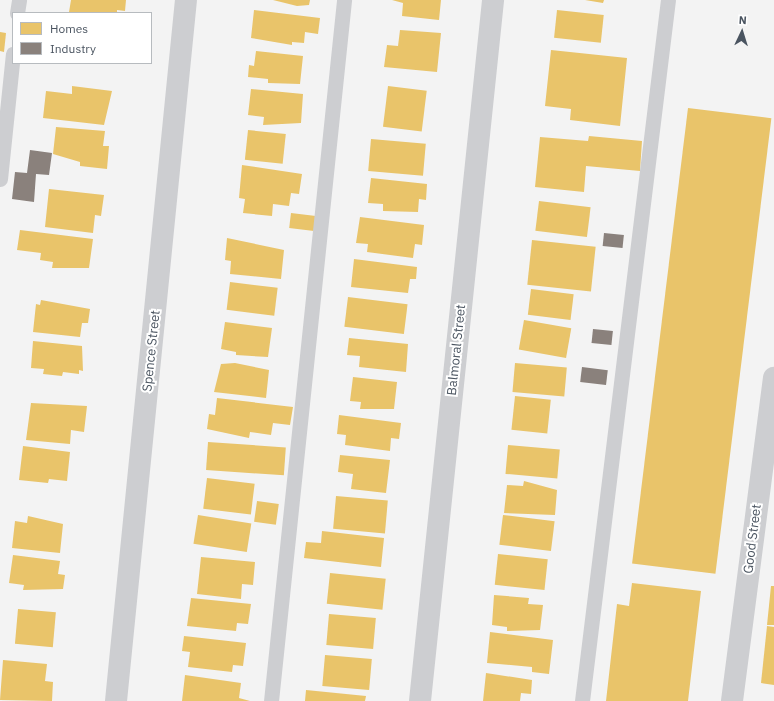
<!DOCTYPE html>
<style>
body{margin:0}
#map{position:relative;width:774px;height:701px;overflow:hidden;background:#f3f3f3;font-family:"IBM Plex Sans",sans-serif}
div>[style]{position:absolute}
.homes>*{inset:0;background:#e9c46a;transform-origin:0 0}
.industry>*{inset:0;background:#8a817c;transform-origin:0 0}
.lane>*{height:15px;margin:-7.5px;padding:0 7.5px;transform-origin:7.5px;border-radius:7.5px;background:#cdced1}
.street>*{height:22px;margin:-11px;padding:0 11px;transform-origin:11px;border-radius:11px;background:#cdced1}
span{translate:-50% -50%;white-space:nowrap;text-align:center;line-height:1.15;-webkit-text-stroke:4px #fff;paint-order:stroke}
.street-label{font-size:13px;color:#4a5460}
.legend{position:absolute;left:12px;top:12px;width:140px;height:52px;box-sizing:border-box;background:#fff;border:1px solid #b7bbbf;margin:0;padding:5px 7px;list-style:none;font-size:12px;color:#4a5460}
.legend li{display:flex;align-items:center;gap:8px;height:20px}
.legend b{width:20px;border:1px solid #b7bbbf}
.north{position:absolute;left:722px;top:12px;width:40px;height:40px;-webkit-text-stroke:3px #fff;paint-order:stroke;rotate:4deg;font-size:11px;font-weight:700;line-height:16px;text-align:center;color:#4a5460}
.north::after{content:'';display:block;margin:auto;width:14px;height:18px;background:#4a5460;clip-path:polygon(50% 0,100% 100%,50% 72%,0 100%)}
</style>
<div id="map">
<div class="homes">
<div style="clip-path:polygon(71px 0,126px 0,125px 11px,117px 10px,117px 13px,69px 12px)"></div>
<div style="clip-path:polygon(273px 0,310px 0,309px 5px,297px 6px)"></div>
<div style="clip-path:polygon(392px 0,441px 0,439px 20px,402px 16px,403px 3px)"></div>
<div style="clip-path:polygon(585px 0,604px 0,603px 3px)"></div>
<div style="clip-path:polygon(254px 10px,320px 18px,318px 34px,305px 32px,304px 43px,292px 42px,292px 45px,251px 38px)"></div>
<div style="left:557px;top:10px;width:47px;height:28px;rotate:6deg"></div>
<div style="clip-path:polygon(400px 30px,441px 33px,437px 72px,384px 67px,387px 45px,398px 46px)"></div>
<div style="clip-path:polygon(0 32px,6px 33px,4px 52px,0 51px)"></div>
<div style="clip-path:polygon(551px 50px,627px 58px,620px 126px,570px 120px,571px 109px,545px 106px)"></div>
<div style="clip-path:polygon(256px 51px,303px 56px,300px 84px,268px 83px,268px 79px,248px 77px,249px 65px,254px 66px)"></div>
<div style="clip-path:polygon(72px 86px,112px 91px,104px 125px,43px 118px,46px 91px,72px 94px)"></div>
<div style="left:388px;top:86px;width:39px;height:41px;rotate:7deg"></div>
<div style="clip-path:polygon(251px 89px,303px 94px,301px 123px,263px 125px,264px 117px,248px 115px)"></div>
<div style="left:688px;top:108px;width:84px;height:459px;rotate:7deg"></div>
<div style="clip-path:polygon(56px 127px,105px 131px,103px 146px,109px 146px,107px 169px,80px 166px,80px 162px,53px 154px)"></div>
<div style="left:248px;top:130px;width:38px;height:30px;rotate:6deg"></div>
<div style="clip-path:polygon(589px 136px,642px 141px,640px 171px,586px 166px,584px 192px,535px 187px,540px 137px,588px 141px)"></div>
<div style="left:371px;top:139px;width:55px;height:32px;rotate:5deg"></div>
<div style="clip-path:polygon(242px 165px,302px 174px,299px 194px,291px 193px,289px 206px,273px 204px,272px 216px,243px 213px,245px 199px,239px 198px)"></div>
<div style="clip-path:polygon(371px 178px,427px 184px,426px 200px,419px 199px,418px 212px,383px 211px,383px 204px,368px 203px)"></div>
<div style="clip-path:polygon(49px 189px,104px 195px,101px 216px,95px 215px,93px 233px,45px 227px)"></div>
<div style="left:539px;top:201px;width:52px;height:30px;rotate:7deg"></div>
<div style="left:291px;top:213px;width:25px;height:15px;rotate:7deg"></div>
<div style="clip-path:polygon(360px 217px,424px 225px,422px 245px,415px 244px,413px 258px,367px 252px,368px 244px,356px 243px)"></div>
<div style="clip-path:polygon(20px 230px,93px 239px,89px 268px,52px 268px,53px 262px,40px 260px,41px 253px,17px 250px)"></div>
<div style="clip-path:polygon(227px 238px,284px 250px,281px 279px,230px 274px,231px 261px,225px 260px)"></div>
<div style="left:532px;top:240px;width:64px;height:45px;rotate:6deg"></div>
<div style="clip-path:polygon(354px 259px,417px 267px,416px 279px,410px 279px,408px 293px,351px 287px)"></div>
<div style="left:230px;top:282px;width:48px;height:28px;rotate:7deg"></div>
<div style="left:531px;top:289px;width:43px;height:26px;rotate:7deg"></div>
<div style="left:348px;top:297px;width:60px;height:30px;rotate:7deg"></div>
<div style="clip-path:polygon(41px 300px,90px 309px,88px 323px,82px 323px,80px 337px,33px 332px,36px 304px,40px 305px)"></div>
<div style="left:524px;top:320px;width:48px;height:30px;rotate:10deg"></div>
<div style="clip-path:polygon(225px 322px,272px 328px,268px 357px,236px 355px,236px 352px,221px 349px)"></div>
<div style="clip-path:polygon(349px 338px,408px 344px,406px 372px,359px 367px,360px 356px,347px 355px)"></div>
<div style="clip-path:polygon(33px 341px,82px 346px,83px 371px,79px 370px,79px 374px,63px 372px,62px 376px,43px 374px,44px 369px,31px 368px)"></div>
<div style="clip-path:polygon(235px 363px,269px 370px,266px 398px,214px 392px,221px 364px)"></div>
<div style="left:515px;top:363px;width:52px;height:29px;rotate:5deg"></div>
<div style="clip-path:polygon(353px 377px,397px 382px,394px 409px,360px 409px,361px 402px,350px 401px)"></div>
<div style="left:515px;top:396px;width:36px;height:34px;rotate:6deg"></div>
<div style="clip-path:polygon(217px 398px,293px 407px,290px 425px,273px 423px,271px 435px,250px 432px,249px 438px,207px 429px,209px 414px,215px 415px)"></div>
<div style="clip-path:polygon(31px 403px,87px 406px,84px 432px,71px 430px,70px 444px,26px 440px)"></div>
<div style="clip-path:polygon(339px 415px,401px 423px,399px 439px,391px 438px,390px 451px,345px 445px,346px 435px,337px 434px)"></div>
<div style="left:208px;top:442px;width:78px;height:28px;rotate:4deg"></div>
<div style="left:508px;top:445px;width:52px;height:29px;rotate:5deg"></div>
<div style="clip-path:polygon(23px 446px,70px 452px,67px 481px,49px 479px,48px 483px,19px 480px)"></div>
<div style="clip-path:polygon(340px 455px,390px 460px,386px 493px,351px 489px,353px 474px,338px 472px)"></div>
<div style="left:207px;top:478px;width:48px;height:31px;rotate:7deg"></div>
<div style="clip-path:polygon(524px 481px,557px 490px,555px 515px,504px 513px,507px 485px,523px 486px)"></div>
<div style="left:336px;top:496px;width:52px;height:33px;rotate:5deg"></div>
<div style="left:257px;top:501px;width:22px;height:21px;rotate:8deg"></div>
<div style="left:198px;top:515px;width:54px;height:29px;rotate:9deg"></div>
<div style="left:503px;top:515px;width:52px;height:30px;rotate:7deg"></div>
<div style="clip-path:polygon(28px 516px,63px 524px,60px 553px,12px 548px,15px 521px,27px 523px)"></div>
<div style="clip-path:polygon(322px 531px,384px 538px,381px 567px,304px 558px,306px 542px,321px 543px)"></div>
<div style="left:498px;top:554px;width:50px;height:31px;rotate:6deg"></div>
<div style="clip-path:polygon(13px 555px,60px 561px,58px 574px,65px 575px,63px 589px,23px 590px,24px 585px,9px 583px)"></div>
<div style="clip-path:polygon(201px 557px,255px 562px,253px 585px,242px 584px,241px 599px,197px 594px)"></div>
<div style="left:330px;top:573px;width:56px;height:31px;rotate:6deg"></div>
<div style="clip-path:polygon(632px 583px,701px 591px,688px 701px,606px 701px,617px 604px,629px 606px)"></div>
<div style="clip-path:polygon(771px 586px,774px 586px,774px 625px,767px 625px)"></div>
<div style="clip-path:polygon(494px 595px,529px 598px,528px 604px,543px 605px,540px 630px,507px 631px,507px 627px,492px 625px)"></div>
<div style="clip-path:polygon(191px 598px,251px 604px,248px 624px,237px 623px,236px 631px,187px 626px)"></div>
<div style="left:18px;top:609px;width:38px;height:35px;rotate:5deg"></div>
<div style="left:329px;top:614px;width:47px;height:31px;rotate:5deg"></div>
<div style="clip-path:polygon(767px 626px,774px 627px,774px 685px,761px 683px)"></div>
<div style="clip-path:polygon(490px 632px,553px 640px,549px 674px,532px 672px,532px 667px,487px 663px)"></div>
<div style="clip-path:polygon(184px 636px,246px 643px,243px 666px,233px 665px,232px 672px,188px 667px,190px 652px,182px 651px)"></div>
<div style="left:325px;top:655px;width:47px;height:31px;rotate:5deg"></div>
<div style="clip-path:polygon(3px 660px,47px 664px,45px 681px,53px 682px,52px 701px,0 700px)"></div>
<div style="clip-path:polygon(486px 673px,532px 680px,531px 694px,521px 693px,520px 701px,483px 701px)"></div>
<div style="clip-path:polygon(185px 675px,241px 683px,239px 698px,250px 701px,182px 701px)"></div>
<div style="clip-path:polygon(306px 690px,366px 696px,365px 701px,305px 701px)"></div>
</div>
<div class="industry">
<div style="clip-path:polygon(30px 150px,52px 153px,49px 175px,36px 174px,34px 202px,12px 199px,15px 172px,27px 173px)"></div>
<div style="left:604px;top:233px;width:20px;height:13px;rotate:6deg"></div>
<div style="left:593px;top:329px;width:20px;height:14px;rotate:6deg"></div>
<div style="left:582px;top:367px;width:26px;height:15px;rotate:7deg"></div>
</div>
<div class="lane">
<div style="left:17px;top:13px;width:13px;rotate:-81deg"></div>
<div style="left:0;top:179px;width:126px;rotate:-84.1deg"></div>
<div style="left:271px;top:701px;width:705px;rotate:-84.05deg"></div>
<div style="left:582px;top:701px;width:706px;rotate:-83.01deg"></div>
</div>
<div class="street">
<div style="left:116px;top:701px;width:704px;rotate:-84.3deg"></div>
<div style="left:420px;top:701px;width:705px;rotate:-84.05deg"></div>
<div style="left:732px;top:701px;width:326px;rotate:-82.6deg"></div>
</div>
<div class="street-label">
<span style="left:457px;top:350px;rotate:-84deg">Balmoral Street</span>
<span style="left:152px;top:351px;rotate:-84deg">Spence Street</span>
<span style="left:753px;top:539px;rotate:-83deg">Good Street</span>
</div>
<ul class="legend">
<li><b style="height:11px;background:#e9c46a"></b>Homes</li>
<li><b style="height:11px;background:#8a817c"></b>Industry</li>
</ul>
<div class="north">N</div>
</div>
